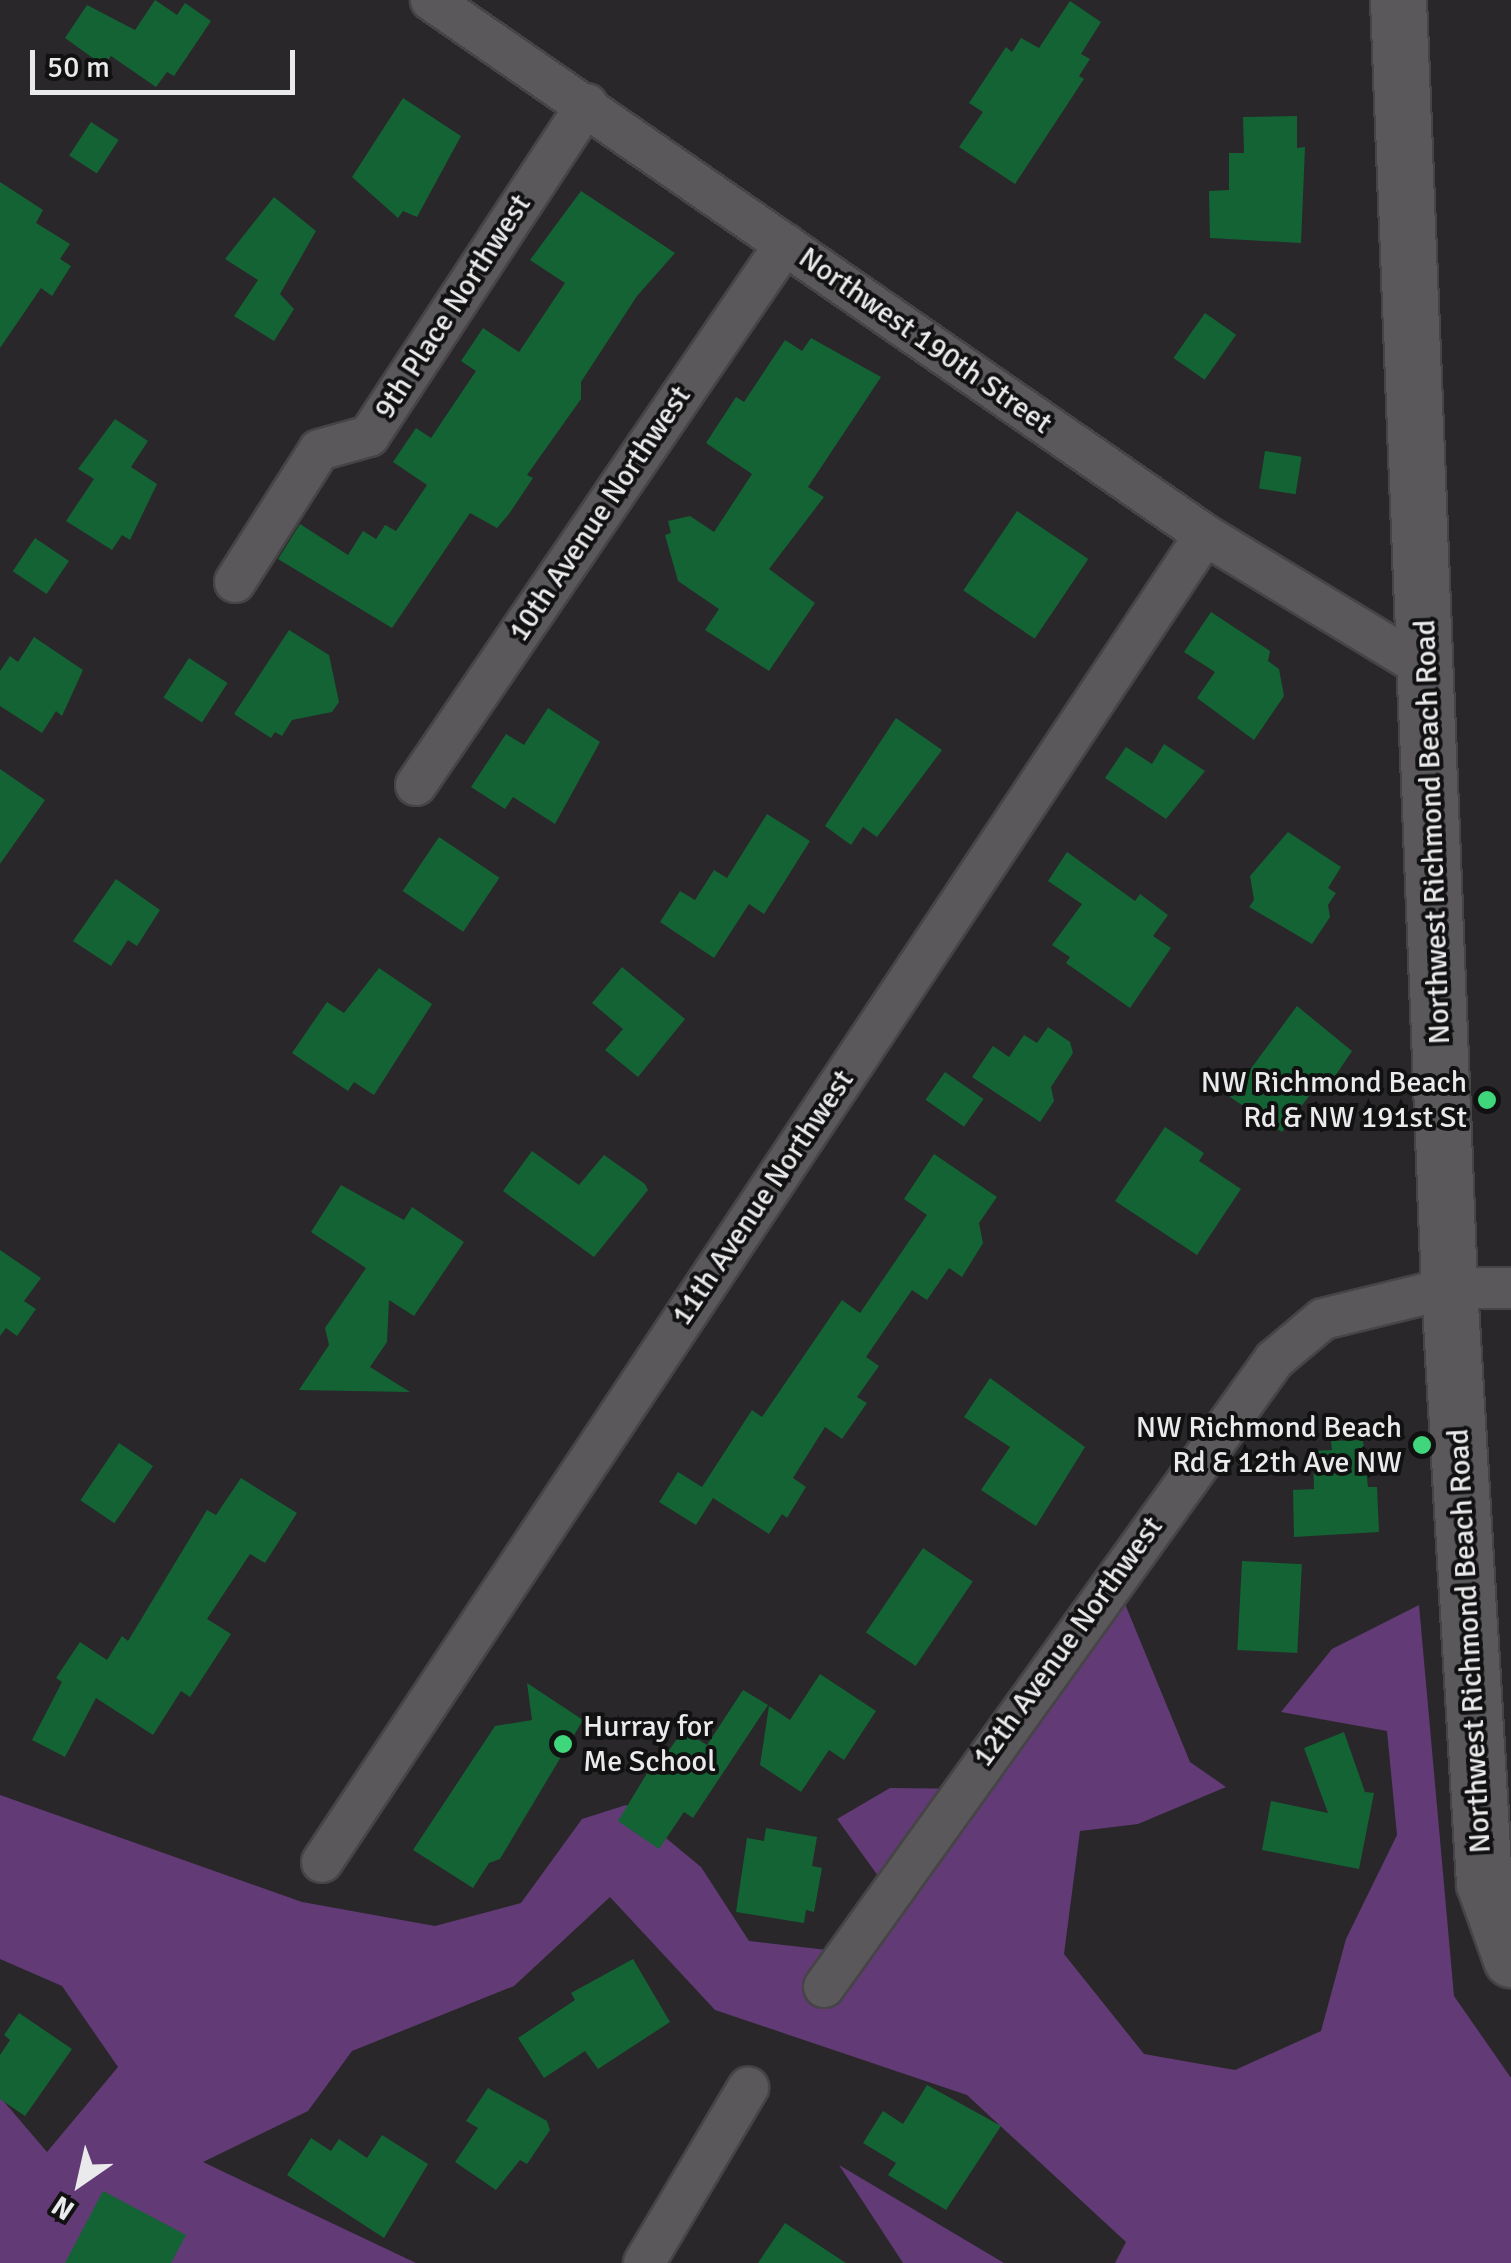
<!DOCTYPE html>
<style>
body{margin:0}
#map{position:relative;width:1511px;height:2263px;overflow:hidden;background:#29272a;font-family:Signika,sans-serif}
div>[style]{position:absolute}
.forest>*{inset:0;background:#623a75}
.building>*{inset:0;background:#136335;transform-origin:0 0}
.roads{filter:drop-shadow(2px 0 #464447) drop-shadow(-2px 0 #464447) drop-shadow(0 2px #464447) drop-shadow(0 -2px #464447)}
.minor>*{height:40px;margin:-20px;padding:0 20px;transform-origin:20px;border-radius:20px;background:#5a585b}
.secondary>*{height:55px;margin:-27.5px;padding:0 27.5px;transform-origin:27.5px;border-radius:27.5px;background:#5a585b}
.dots>*{width:28px;height:28px;translate:-50% -50%;box-sizing:border-box;border:5px solid #111112;border-radius:50%}
span{translate:-50% -50%;white-space:nowrap;text-align:center;line-height:1.15;-webkit-text-stroke:8px #111112;paint-order:stroke}
.street-label{font-size:30px;color:#eae9eb}
.poi-label{font-size:30px;color:#eae9eb}
.right{translate:-100% -50%;text-align:right}
.left{translate:0 -50%;text-align:left}
.north{position:absolute;left:30px;top:2133px;width:100px;height:100px;-webkit-text-stroke:8px #111112;paint-order:stroke;rotate:214deg;font-size:28px;font-weight:700;line-height:40px;text-align:center;color:#eae9eb}
.north::after{content:'';display:block;margin:auto;width:35px;height:45px;background:#eae9eb;clip-path:polygon(50% 0,100% 100%,50% 72%,0 100%)}
.scale{position:absolute;left:30px;top:50px;width:265px;height:45px;box-sizing:border-box;border:5px solid #eae9eb;border-top:0;padding-left:12px;font-size:30px;line-height:35px;white-space:nowrap;color:#eae9eb;-webkit-text-stroke:8px #111112;paint-order:stroke}
</style>
<div id="map">
<div class="forest">
<div style="clip-path:polygon(1123px 1599px,1190px 1762px,1226px 1787px,1138px 1824px,1080px 1831px,1064px 1954px,1144px 2054px,1235px 2070px,1321px 2031px,1346px 1939px,1397px 1835px,1387px 1731px,1281px 1712px,1332px 1649px,1419px 1605px,1454px 1996px,1511px 2078px,1511px 2263px,1115px 2263px,1126px 2242px,967px 2095px,715px 2010px,610px 1897px,514px 1986px,352px 2051px,308px 2111px,203px 2162px,416px 2263px,0 2263px,0 2097px,47px 2152px,118px 2067px,62px 1986px,0 1959px,0 1795px,302px 1902px,435px 1926px,521px 1903px,582px 1819px,626px 1805px,701px 1867px,749px 1941px,871px 1955px,899px 1905px,837px 1819px,890px 1788px,980px 1789px)"></div>
<div style="clip-path:polygon(839px 2165px,1004px 2263px,903px 2263px)"></div>
</div>
<div class="building">
<div style="clip-path:polygon(155px 0,177px 15px,185px 3px,211px 21px,174px 76px,167px 72px,156px 87px,111px 56px,104px 66px,65px 38px,87px 5px,135px 30px)"></div>
<div style="clip-path:polygon(1070px 1px,1101px 22px,1081px 54px,1090px 59px,1079px 76px,1084px 79px,1015px 184px,959px 147px,983px 112px,969px 103px,1006px 47px,1012px 52px,1021px 38px,1039px 48px)"></div>
<div style="clip-path:polygon(403px 98px,461px 136px,417px 217px,403px 211px,398px 218px,352px 177px)"></div>
<div style="clip-path:polygon(1297px 116px,1297px 148px,1305px 147px,1301px 243px,1210px 238px,1209px 191px,1229px 190px,1229px 153px,1244px 153px,1243px 117px)"></div>
<div style="left:91px;top:122px;width:33px;height:40px;rotate:33deg"></div>
<div style="clip-path:polygon(0 182px,43px 210px,36px 223px,70px 244px,60px 259px,71px 266px,52px 296px,41px 288px,0 348px)"></div>
<div style="clip-path:polygon(581px 191px,675px 253px,637px 296px,581px 382px,581px 399px,527px 475px,533px 478px,509px 514px,497px 528px,470px 513px,392px 628px,278px 559px,300px 524px,348px 555px,363px 531px,376px 539px,385px 525px,396px 531px,427px 485px,393px 462px,416px 428px,431px 438px,476px 371px,461px 361px,483px 328px,519px 352px,565px 283px,530px 260px)"></div>
<div style="clip-path:polygon(274px 197px,316px 231px,280px 294px,294px 309px,274px 341px,234px 316px,258px 280px,225px 259px)"></div>
<div style="left:1205px;top:313px;width:38px;height:55px;rotate:35deg"></div>
<div style="clip-path:polygon(811px 338px,881px 377px,808px 487px,824px 497px,769px 569px,815px 603px,769px 671px,705px 630px,719px 609px,678px 581px,665px 535px,671px 533px,668px 521px,690px 516px,714px 532px,752px 474px,706px 443px,736px 397px,744px 402px,785px 340px,802px 351px)"></div>
<div style="clip-path:polygon(115px 419px,148px 441px,131px 467px,157px 484px,130px 540px,122px 535px,112px 550px,66px 521px,94px 479px,78px 469px)"></div>
<div style="left:1265px;top:451px;width:37px;height:38px;rotate:9deg"></div>
<div style="left:1017px;top:511px;width:86px;height:96px;rotate:34deg"></div>
<div style="left:35px;top:538px;width:41px;height:40px;rotate:34deg"></div>
<div style="clip-path:polygon(1211px 612px,1270px 651px,1268px 661px,1279px 669px,1284px 696px,1254px 740px,1197px 698px,1215px 672px,1184px 652px)"></div>
<div style="clip-path:polygon(289px 630px,329px 655px,339px 702px,332px 712px,292px 720px,282px 736px,275px 732px,271px 738px,234px 714px)"></div>
<div style="clip-path:polygon(34px 637px,83px 670px,62px 716px,56px 711px,42px 733px,0 706px,0 671px,10px 656px,18px 662px)"></div>
<div style="left:189px;top:658px;width:46px;height:47px;rotate:33deg"></div>
<div style="clip-path:polygon(548px 708px,600px 742px,555px 824px,513px 797px,505px 809px,471px 787px,506px 734px,524px 745px)"></div>
<div style="clip-path:polygon(896px 718px,942px 750px,877px 837px,863px 827px,851px 845px,825px 826px)"></div>
<div style="clip-path:polygon(1164px 744px,1205px 771px,1166px 819px,1105px 778px,1126px 747px,1152px 764px)"></div>
<div style="clip-path:polygon(0 769px,45px 800px,0 864px)"></div>
<div style="clip-path:polygon(767px 814px,810px 841px,764px 914px,749px 904px,714px 958px,660px 922px,680px 891px,695px 900px,714px 870px,727px 878px)"></div>
<div style="clip-path:polygon(1288px 832px,1341px 867px,1328px 888px,1336px 893px,1328px 905px,1330px 917px,1312px 944px,1249px 907px,1254px 900px,1250px 876px)"></div>
<div style="left:439px;top:837px;width:73px;height:65px;rotate:34deg"></div>
<div style="clip-path:polygon(1067px 852px,1135px 901px,1140px 894px,1168px 915px,1153px 936px,1171px 948px,1130px 1008px,1066px 963px,1070px 957px,1052px 945px,1082px 904px,1048px 881px)"></div>
<div style="clip-path:polygon(116px 879px,160px 910px,137px 946px,128px 940px,111px 966px,73px 941px)"></div>
<div style="clip-path:polygon(622px 967px,685px 1019px,638px 1077px,605px 1050px,623px 1029px,592px 1003px)"></div>
<div style="clip-path:polygon(379px 968px,432px 1004px,374px 1095px,354px 1082px,348px 1091px,292px 1053px,327px 1002px,344px 1013px)"></div>
<div style="clip-path:polygon(1297px 1006px,1352px 1051px,1323px 1094px,1309px 1096px,1282px 1132px,1230px 1097px)"></div>
<div style="clip-path:polygon(1048px 1027px,1070px 1042px,1073px 1053px,1051px 1087px,1054px 1101px,1040px 1122px,972px 1077px,993px 1046px,1009px 1057px,1024px 1035px,1037px 1043px)"></div>
<div style="left:945px;top:1072px;width:47px;height:34px;rotate:35deg"></div>
<div style="clip-path:polygon(1165px 1127px,1204px 1153px,1199px 1161px,1241px 1189px,1197px 1255px,1115px 1201px)"></div>
<div style="clip-path:polygon(532px 1151px,579px 1185px,604px 1155px,645px 1184px,648px 1190px,594px 1257px,503px 1191px)"></div>
<div style="clip-path:polygon(934px 1154px,997px 1197px,979px 1223px,983px 1243px,962px 1277px,949px 1268px,927px 1300px,912px 1290px,866px 1357px,879px 1366px,857px 1397px,867px 1403px,842px 1439px,825px 1427px,793px 1478px,806px 1487px,787px 1518px,782px 1514px,769px 1534px,713px 1498px,696px 1525px,659px 1502px,678px 1472px,702px 1487px,752px 1410px,762px 1417px,842px 1300px,860px 1313px,927px 1215px,904px 1199px)"></div>
<div style="clip-path:polygon(341px 1185px,404px 1220px,412px 1207px,464px 1242px,414px 1316px,389px 1300px,387px 1342px,370px 1367px,410px 1392px,299px 1390px,329px 1345px,325px 1328px,366px 1268px,311px 1232px)"></div>
<div style="clip-path:polygon(0 1250px,41px 1278px,24px 1301px,36px 1309px,17px 1336px,6px 1328px,0 1336px)"></div>
<div style="clip-path:polygon(990px 1378px,1085px 1447px,1036px 1526px,981px 1490px,1010px 1447px,964px 1417px)"></div>
<div style="clip-path:polygon(1363px 1440px,1368px 1487px,1377px 1487px,1379px 1532px,1294px 1537px,1293px 1490px,1314px 1489px,1313px 1451px,1332px 1450px,1331px 1441px)"></div>
<div style="left:119px;top:1443px;width:41px;height:69px;rotate:34deg"></div>
<div style="clip-path:polygon(241px 1478px,297px 1513px,265px 1563px,250px 1554px,207px 1619px,231px 1634px,190px 1697px,181px 1691px,153px 1735px,96px 1698px,65px 1757px,32px 1740px,62px 1682px,56px 1678px,80px 1642px,107px 1660px,122px 1636px,128px 1641px,207px 1510px,216px 1515px)"></div>
<div style="left:923px;top:1548px;width:60px;height:102px;rotate:34deg"></div>
<div style="left:1242px;top:1561px;width:60px;height:89px;rotate:3deg"></div>
<div style="clip-path:polygon(820px 1674px,876px 1711px,844px 1760px,829px 1750px,801px 1792px,760px 1765px,769px 1706px,790px 1720px)"></div>
<div style="clip-path:polygon(527px 1683px,583px 1720px,500px 1859px,489px 1863px,473px 1888px,413px 1850px,495px 1726px,532px 1720px)"></div>
<div style="clip-path:polygon(743px 1690px,768px 1705px,693px 1818px,684px 1812px,659px 1849px,618px 1821px,660px 1752px,665px 1756px,683px 1730px,707px 1745px)"></div>
<div style="clip-path:polygon(1344px 1732px,1365px 1792px,1374px 1793px,1359px 1869px,1262px 1850px,1271px 1801px,1328px 1813px,1304px 1748px)"></div>
<div style="clip-path:polygon(766px 1828px,817px 1837px,812px 1866px,822px 1868px,814px 1912px,806px 1910px,804px 1923px,736px 1912px,747px 1838px,764px 1841px)"></div>
<div style="clip-path:polygon(633px 1959px,670px 2022px,598px 2069px,585px 2051px,544px 2078px,518px 2038px,575px 2000px,571px 1993px)"></div>
<div style="clip-path:polygon(19px 2013px,72px 2049px,25px 2116px,0 2099px,0 2055px,10px 2040px,4px 2035px)"></div>
<div style="clip-path:polygon(927px 2085px,1001px 2126px,946px 2210px,888px 2175px,896px 2163px,863px 2143px,883px 2111px,903px 2124px)"></div>
<div style="clip-path:polygon(488px 2088px,547px 2121px,550px 2130px,527px 2164px,520px 2160px,496px 2190px,455px 2162px,478px 2128px,466px 2121px)"></div>
<div style="clip-path:polygon(382px 2135px,428px 2164px,384px 2238px,287px 2175px,311px 2138px,331px 2151px,339px 2139px,367px 2158px)"></div>
<div style="clip-path:polygon(103px 2191px,186px 2235px,171px 2263px,65px 2263px)"></div>
<div style="clip-path:polygon(785px 2223px,846px 2263px,758px 2263px)"></div>
</div>
<div class="roads">
<div class="minor">
<div style="left:431px;top:0;width:941px;rotate:34.65deg"></div>
<div style="left:1205px;top:535px;width:261px;rotate:31.2deg"></div>
<div style="left:235px;top:582px;width:156px;rotate:-57.5deg"></div>
<div style="left:319px;top:450px;width:52px;rotate:-15.6deg"></div>
<div style="left:369px;top:436px;width:397px;rotate:-56.7deg"></div>
<div style="left:416px;top:785px;width:655px;rotate:-55.7deg"></div>
<div style="left:322px;top:1862px;width:1594px;rotate:-56.36deg"></div>
<div style="left:824px;top:1987px;width:772px;rotate:-54.33deg"></div>
<div style="left:1274px;top:1360px;width:64px;rotate:-39.9deg"></div>
<div style="left:1323px;top:1319px;width:130px;rotate:-13.8deg"></div>
<div style="left:1449px;top:1288px;width:62px"></div>
<div style="left:644px;top:2263px;width:204px;rotate:-59.3deg"></div>
</div>
<div class="secondary">
<div style="left:1398px;top:0;width:1289px;rotate:87.73deg"></div>
<div style="left:1449px;top:1288px;width:596px;rotate:86.63deg"></div>
<div style="left:1484px;top:1883px;width:81px;rotate:70.4deg"></div>
</div>
</div>
<div class="dots">
<div style="left:1487px;top:1100px;background:#40d77c"></div>
<div style="left:1422px;top:1445px;background:#40d77c"></div>
<div style="left:563px;top:1744px;background:#40d77c"></div>
</div>
<div class="street-label">
<span style="left:453px;top:307px;rotate:-57deg">9th Place Northwest</span>
<span style="left:925px;top:341px;rotate:35deg">Northwest 190th Street</span>
<span style="left:600px;top:514px;rotate:-56deg">10th Avenue Northwest</span>
<span style="left:1433px;top:832px;rotate:-92deg">Northwest Richmond Beach Road</span>
<span style="left:763px;top:1198px;rotate:-56deg">11th Avenue Northwest</span>
<span style="left:1470px;top:1641px;rotate:-93deg">Northwest Richmond Beach Road</span>
<span style="left:1068px;top:1642px;rotate:-54deg">12th Avenue Northwest</span>
</div>
<div class="poi-label">
<span class="right" style="left:1467px;top:1100px">NW Richmond Beach<br>Rd &amp; NW 191st St</span>
<span class="right" style="left:1402px;top:1445px">NW Richmond Beach<br>Rd &amp; 12th Ave NW</span>
<span class="left" style="left:583px;top:1744px">Hurray for<br>Me School</span>
</div>
<div class="north">N</div>
<div class="scale">50 m</div>
</div>
